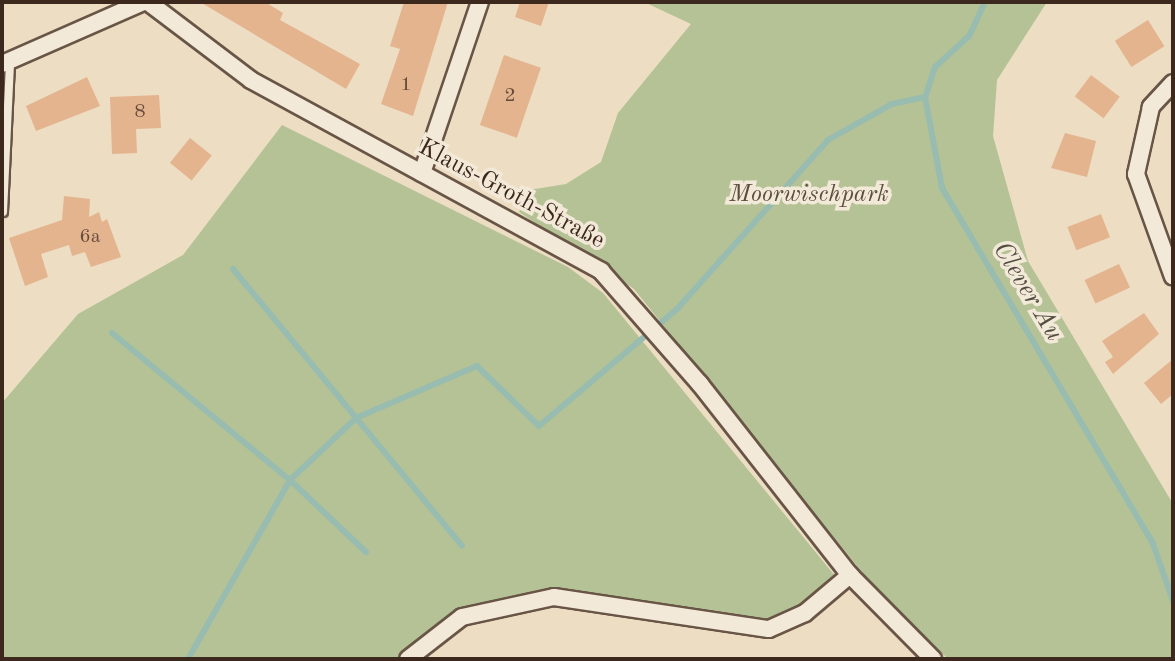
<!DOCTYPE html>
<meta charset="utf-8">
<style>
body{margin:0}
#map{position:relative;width:1175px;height:661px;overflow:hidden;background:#ecddc3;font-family:"Old Standard TT",serif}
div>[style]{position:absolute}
.green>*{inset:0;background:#b4c296}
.stream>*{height:6px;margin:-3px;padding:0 3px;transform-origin:3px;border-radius:3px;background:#99bcb0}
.building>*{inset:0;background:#e4b48f;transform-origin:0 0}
.roads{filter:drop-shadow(2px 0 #695546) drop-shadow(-2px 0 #695546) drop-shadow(0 2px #695546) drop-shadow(0 -2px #695546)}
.service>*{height:8px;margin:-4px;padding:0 4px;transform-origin:4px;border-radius:4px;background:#f3e9d8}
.minor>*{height:16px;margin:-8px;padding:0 8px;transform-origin:8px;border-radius:8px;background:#f3e9d8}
span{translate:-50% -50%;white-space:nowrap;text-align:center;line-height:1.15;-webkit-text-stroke:7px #f3e9d8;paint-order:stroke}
.number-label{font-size:20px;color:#674b3a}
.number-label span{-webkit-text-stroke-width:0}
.street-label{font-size:24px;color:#3d281d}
.park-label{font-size:24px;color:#5b4e3b;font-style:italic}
.water-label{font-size:26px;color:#544d42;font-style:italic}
.frame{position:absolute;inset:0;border:4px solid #3d281d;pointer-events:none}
</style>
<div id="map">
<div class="green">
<div style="clip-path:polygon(644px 2px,1047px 2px,997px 80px,993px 136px,1028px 261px,1173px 504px,1173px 659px,948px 659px,874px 587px,634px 289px,519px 212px,529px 190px,566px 184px,601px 162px,618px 113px,691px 24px)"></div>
<div style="clip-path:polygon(282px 125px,568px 267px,603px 293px,836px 577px,782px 620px,759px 624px,555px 593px,505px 598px,457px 613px,396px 659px,2px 659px,2px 403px,78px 314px,183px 255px)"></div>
</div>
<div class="stream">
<div style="left:985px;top:2px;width:38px;rotate:115deg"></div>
<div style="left:969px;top:36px;width:46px;rotate:137.6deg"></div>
<div style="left:935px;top:67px;width:32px;rotate:108deg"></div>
<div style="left:925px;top:97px;width:93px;rotate:79.4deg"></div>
<div style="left:942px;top:188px;width:411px;rotate:59.3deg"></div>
<div style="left:1152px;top:541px;width:64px;rotate:70.7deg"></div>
<div style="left:233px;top:269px;width:359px;rotate:50.4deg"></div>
<div style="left:112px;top:333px;width:231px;rotate:39.6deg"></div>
<div style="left:290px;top:480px;width:105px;rotate:43.5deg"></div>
<div style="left:188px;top:659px;width:206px;rotate:-60.3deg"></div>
<div style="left:290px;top:480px;width:91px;rotate:-43.2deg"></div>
<div style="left:356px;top:418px;width:132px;rotate:-23.3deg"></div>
<div style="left:477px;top:366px;width:86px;rotate:44.1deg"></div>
<div style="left:539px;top:426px;width:181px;rotate:-40.3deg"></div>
<div style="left:677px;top:309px;width:227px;rotate:-48.2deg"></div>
<div style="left:828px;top:140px;width:73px;rotate:-29.4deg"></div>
<div style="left:892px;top:104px;width:34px;rotate:-12deg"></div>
</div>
<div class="building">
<div style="clip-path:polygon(200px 2px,265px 2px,283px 13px,280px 20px,360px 64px,346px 89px)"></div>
<div style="clip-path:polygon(404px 2px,448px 2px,413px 116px,381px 104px,400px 49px,390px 46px)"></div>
<div style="clip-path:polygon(520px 2px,549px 2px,541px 26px,515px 17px)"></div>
<div style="left:1148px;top:20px;width:31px;height:39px;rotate:58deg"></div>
<div style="left:504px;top:55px;width:39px;height:74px;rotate:19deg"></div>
<div style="left:1091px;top:75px;width:36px;height:27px;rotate:37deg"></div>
<div style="clip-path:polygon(87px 77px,100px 106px,36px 131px,26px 106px)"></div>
<div style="clip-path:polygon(159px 95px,161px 128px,136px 129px,137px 153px,112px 154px,110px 97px)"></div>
<div style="clip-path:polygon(1065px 133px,1096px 141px,1087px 177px,1051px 168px)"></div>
<div style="left:190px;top:138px;width:28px;height:32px;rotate:39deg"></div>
<div style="clip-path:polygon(64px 196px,90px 199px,89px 217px,99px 212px,102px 222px,107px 219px,121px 257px,91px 267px,85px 252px,72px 256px,69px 245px,41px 254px,48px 277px,25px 286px,9px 238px,62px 220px)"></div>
<div style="left:1101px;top:214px;width:25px;height:36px;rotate:69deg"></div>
<div style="left:1119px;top:264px;width:26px;height:38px;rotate:65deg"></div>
<div style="clip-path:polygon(1144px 313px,1159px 334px,1113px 374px,1105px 362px,1113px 357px,1102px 341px)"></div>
<div style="clip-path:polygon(1173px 359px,1173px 394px,1161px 404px,1144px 383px)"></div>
</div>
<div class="roads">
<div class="service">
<div style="left:3px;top:212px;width:151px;rotate:-87.3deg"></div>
</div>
<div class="minor">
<div style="left:148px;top:2px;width:129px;rotate:37.1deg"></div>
<div style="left:251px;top:80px;width:399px;rotate:28.6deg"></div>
<div style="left:601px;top:271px;width:150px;rotate:48.8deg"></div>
<div style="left:700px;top:384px;width:243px;rotate:51.9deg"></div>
<div style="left:850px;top:575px;width:118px;rotate:45.3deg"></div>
<div style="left:2px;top:64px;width:154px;rotate:-23.7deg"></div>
<div style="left:1173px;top:83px;width:33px;rotate:133deg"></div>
<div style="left:1151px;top:107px;width:69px;rotate:102.6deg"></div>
<div style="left:1136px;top:174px;width:109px;rotate:70.2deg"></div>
<div style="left:422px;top:173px;width:181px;rotate:-71.3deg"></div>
<div style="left:408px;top:659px;width:68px;rotate:-37.9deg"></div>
<div style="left:462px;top:617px;width:94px;rotate:-12.3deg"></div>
<div style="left:554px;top:597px;width:217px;rotate:8.5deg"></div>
<div style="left:769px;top:629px;width:39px;rotate:-24deg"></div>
<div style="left:805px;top:613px;width:59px;rotate:-40.2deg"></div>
</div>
</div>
<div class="number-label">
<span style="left:406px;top:85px">1</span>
<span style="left:510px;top:96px">2</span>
<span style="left:140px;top:112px">8</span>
<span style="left:90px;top:237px">6a</span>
</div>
<div class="street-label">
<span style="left:511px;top:195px;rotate:28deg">Klaus-Groth-Straße</span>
</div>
<div class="park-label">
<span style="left:809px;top:196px">Moorwischpark</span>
</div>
<div class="water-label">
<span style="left:1027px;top:292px;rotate:59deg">Clever Au</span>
</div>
<div class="frame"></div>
</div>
